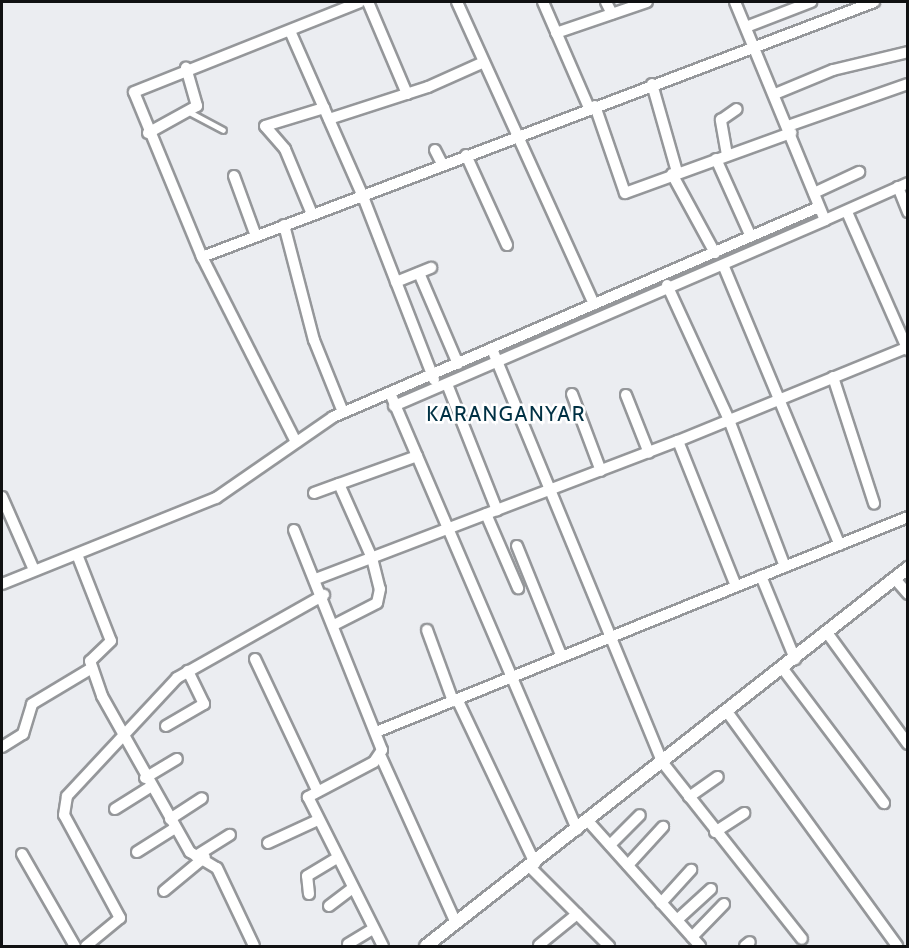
<!DOCTYPE html>
<style>
body{margin:0}
#map{position:relative;width:909px;height:948px;overflow:hidden;background:#ebedf1;font-family:Cabin,sans-serif}
div>[style]{position:absolute}
.roads{filter:drop-shadow(2px 0 #95979a) drop-shadow(-2px 0 #95979a) drop-shadow(0 2px #95979a) drop-shadow(0 -2px #95979a)}
.service>*{height:5px;margin:-2.5px;padding:0 2.5px;transform-origin:2.5px;border-radius:2.5px;background:#fff}
.minor>*{height:10px;margin:-5px;padding:0 5px;transform-origin:5px;border-radius:5px;background:#fff}
.tertiary>*{height:12px;margin:-6px;padding:0 6px;transform-origin:6px;border-radius:6px;background:#fff}
span{translate:-50% -50%;white-space:nowrap;text-align:center;line-height:1.15;-webkit-text-stroke:5px #fff;paint-order:stroke}
.quarter-label{font-size:21px;color:#003144;letter-spacing:1.5px}
.frame{position:absolute;inset:0;border:3px solid #101112;pointer-events:none}
</style>
<div id="map">
<div class="roads">
<div class="service">
<div style="left:191px;top:113px;width:36px;rotate:28deg"></div>
</div>
<div class="minor">
<div style="left:368px;top:2px;width:100px;rotate:67deg"></div>
<div style="left:457px;top:2px;width:332px;rotate:65.6deg"></div>
<div style="left:543px;top:2px;width:116px;rotate:66.5deg"></div>
<div style="left:606px;top:2px;width:13px;rotate:63deg"></div>
<div style="left:735px;top:2px;width:236px;rotate:67.6deg"></div>
<div style="left:825px;top:220px;width:91px;rotate:-24deg"></div>
<div style="left:746px;top:27px;width:70px;rotate:-21deg"></div>
<div style="left:290px;top:31px;width:178px;rotate:66.2deg"></div>
<div style="left:362px;top:194px;width:199px;rotate:68.8deg"></div>
<div style="left:556px;top:33px;width:96px;rotate:-18.8deg"></div>
<div style="left:652px;top:84px;width:91px;rotate:74.1deg"></div>
<div style="left:775px;top:94px;width:63px;rotate:-22.5deg"></div>
<div style="left:833px;top:70px;width:77px;rotate:-13.5deg"></div>
<div style="left:595px;top:106px;width:92px;rotate:71deg"></div>
<div style="left:625px;top:193px;width:177px;rotate:-19.9deg"></div>
<div style="left:329px;top:119px;width:104px;rotate:-17.9deg"></div>
<div style="left:428px;top:87px;width:61px;rotate:-24.1deg"></div>
<div style="left:788px;top:126px;width:127px;rotate:-19.3deg"></div>
<div style="left:148px;top:133px;width:56px;rotate:-28.9deg"></div>
<div style="left:197px;top:106px;width:40px;rotate:-106deg"></div>
<div style="left:435px;top:150px;width:16px;rotate:63deg"></div>
<div style="left:466px;top:155px;width:99px;rotate:65.5deg"></div>
<div style="left:727px;top:155px;width:36px;rotate:-100deg"></div>
<div style="left:721px;top:120px;width:19px;rotate:-35deg"></div>
<div style="left:716px;top:159px;width:85px;rotate:65.8deg"></div>
<div style="left:672px;top:174px;width:90px;rotate:61.4deg"></div>
<div style="left:234px;top:176px;width:64px;rotate:69.9deg"></div>
<div style="left:898px;top:187px;width:27px;rotate:68deg"></div>
<div style="left:814px;top:193px;width:50px;rotate:-25deg"></div>
<div style="left:847px;top:212px;width:151px;rotate:66.2deg"></div>
<div style="left:312px;top:214px;width:70px;rotate:-112.6deg"></div>
<div style="left:285px;top:149px;width:30px;rotate:-131deg"></div>
<div style="left:265px;top:126px;width:62px;rotate:-17deg"></div>
<div style="left:284px;top:225px;width:119px;rotate:75.4deg"></div>
<div style="left:314px;top:340px;width:78px;rotate:68.1deg"></div>
<div style="left:202px;top:257px;width:719px;rotate:-20.78deg"></div>
<div style="left:724px;top:267px;width:301px;rotate:67.4deg"></div>
<div style="left:419px;top:273px;width:99px;rotate:66.8deg"></div>
<div style="left:396px;top:282px;width:38px;rotate:-22deg"></div>
<div style="left:667px;top:285px;width:149px;rotate:65.3deg"></div>
<div style="left:729px;top:420px;width:157px;rotate:69.1deg"></div>
<div style="left:492px;top:349px;width:448px;rotate:67.6deg"></div>
<div style="left:663px;top:763px;width:224px;rotate:51.7deg"></div>
<div style="left:833px;top:377px;width:133px;rotate:72deg"></div>
<div style="left:447px;top:384px;width:136px;rotate:68.4deg"></div>
<div style="left:390px;top:393px;width:475px;rotate:66.8deg"></div>
<div style="left:572px;top:394px;width:82px;rotate:69.4deg"></div>
<div style="left:626px;top:395px;width:62px;rotate:68.4deg"></div>
<div style="left:394px;top:406px;width:469px;rotate:-23.3deg"></div>
<div style="left:678px;top:441px;width:156px;rotate:68.2deg"></div>
<div style="left:296px;top:442px;width:208px;rotate:-116.9deg"></div>
<div style="left:202px;top:257px;width:178px;rotate:-112.4deg"></div>
<div style="left:134px;top:92px;width:243px;rotate:-21.7deg"></div>
<div style="left:339px;top:484px;width:83px;rotate:-19.7deg"></div>
<div style="left:314px;top:493px;width:27px;rotate:-20deg"></div>
<div style="left:339px;top:484px;width:81px;rotate:66deg"></div>
<div style="left:372px;top:558px;width:32px;rotate:76deg"></div>
<div style="left:380px;top:589px;width:14px;rotate:102deg"></div>
<div style="left:377px;top:603px;width:48px;rotate:152.9deg"></div>
<div style="left:2px;top:497px;width:80px;rotate:66.3deg"></div>
<div style="left:486px;top:514px;width:81px;rotate:66.6deg"></div>
<div style="left:294px;top:530px;width:237px;rotate:68.2deg"></div>
<div style="left:382px;top:750px;width:14px;rotate:124deg"></div>
<div style="left:374px;top:762px;width:75px;rotate:152.1deg"></div>
<div style="left:308px;top:797px;width:167px;rotate:63.3deg"></div>
<div style="left:517px;top:546px;width:118px;rotate:68deg"></div>
<div style="left:78px;top:557px;width:90px;rotate:68.6deg"></div>
<div style="left:111px;top:641px;width:29px;rotate:136deg"></div>
<div style="left:90px;top:661px;width:37px;rotate:71deg"></div>
<div style="left:102px;top:696px;width:179px;rotate:60.6deg"></div>
<div style="left:190px;top:852px;width:31px;rotate:31deg"></div>
<div style="left:217px;top:868px;width:86px;rotate:64.6deg"></div>
<div style="left:761px;top:576px;width:90px;rotate:67.7deg"></div>
<div style="left:316px;top:579px;width:387px;rotate:-20.9deg"></div>
<div style="left:678px;top:441px;width:248px;rotate:-22.2deg"></div>
<div style="left:895px;top:579px;width:20px;rotate:49deg"></div>
<div style="left:2px;top:584px;width:231px;rotate:-21.9deg"></div>
<div style="left:216px;top:498px;width:142px;rotate:-34.7deg"></div>
<div style="left:333px;top:417px;width:529px;rotate:-23.37deg"></div>
<div style="left:427px;top:630px;width:76px;rotate:69.9deg"></div>
<div style="left:828px;top:634px;width:136px;rotate:54deg"></div>
<div style="left:255px;top:659px;width:145px;rotate:64.7deg"></div>
<div style="left:783px;top:669px;width:168px;rotate:53deg"></div>
<div style="left:457px;top:699px;width:182px;rotate:64.6deg"></div>
<div style="left:728px;top:713px;width:288px;rotate:54deg"></div>
<div style="left:166px;top:726px;width:44px;rotate:-30.1deg"></div>
<div style="left:204px;top:704px;width:37px;rotate:-116deg"></div>
<div style="left:376px;top:732px;width:574px;rotate:-22.01deg"></div>
<div style="left:2px;top:747px;width:25px;rotate:-32deg"></div>
<div style="left:23px;top:734px;width:31px;rotate:-73deg"></div>
<div style="left:32px;top:704px;width:70px;rotate:-31deg"></div>
<div style="left:381px;top:757px;width:182px;rotate:65.7deg"></div>
<div style="left:145px;top:778px;width:37px;rotate:-31deg"></div>
<div style="left:689px;top:797px;width:35px;rotate:-35deg"></div>
<div style="left:115px;top:809px;width:41px;rotate:-32.2deg"></div>
<div style="left:170px;top:819px;width:38px;rotate:-33deg"></div>
<div style="left:588px;top:821px;width:168px;rotate:48.1deg"></div>
<div style="left:715px;top:832px;width:35px;rotate:-33deg"></div>
<div style="left:268px;top:843px;width:55px;rotate:-24.7deg"></div>
<div style="left:610px;top:845px;width:42px;rotate:-45deg"></div>
<div style="left:137px;top:852px;width:45px;rotate:-32.3deg"></div>
<div style="left:22px;top:854px;width:106px;rotate:60.1deg"></div>
<div style="left:196px;top:856px;width:40px;rotate:-32deg"></div>
<div style="left:628px;top:865px;width:52px;rotate:-47.4deg"></div>
<div style="left:530px;top:867px;width:112px;rotate:45deg"></div>
<div style="left:164px;top:891px;width:53px;rotate:-39.7deg"></div>
<div style="left:309px;top:894px;width:18px;rotate:-96deg"></div>
<div style="left:307px;top:876px;width:33px;rotate:-31deg"></div>
<div style="left:661px;top:903px;width:45px;rotate:-47.7deg"></div>
<div style="left:329px;top:906px;width:26px;rotate:-37deg"></div>
<div style="left:677px;top:920px;width:46px;rotate:-42.4deg"></div>
<div style="left:692px;top:937px;width:46px;rotate:-45.9deg"></div>
<div style="left:348px;top:944px;width:29px;rotate:-31deg"></div>
<div style="left:539px;top:945px;width:49px;rotate:-39.2deg"></div>
<div style="left:86px;top:946px;width:44px;rotate:-39.5deg"></div>
<div style="left:120px;top:918px;width:117px;rotate:-118.5deg"></div>
<div style="left:64px;top:815px;width:19px;rotate:-81deg"></div>
<div style="left:67px;top:796px;width:161px;rotate:-47deg"></div>
<div style="left:177px;top:678px;width:169px;rotate:-29.5deg"></div>
<div style="left:745px;top:946px;width:6px;rotate:-39deg"></div>
</div>
<div class="tertiary">
<div style="left:426px;top:946px;width:613px;rotate:-38.1deg"></div>
</div>
</div>
<div class="quarter-label">
<span style="left:506px;top:414px">KARANGANYAR</span>
</div>
<div class="frame"></div>
</div>
